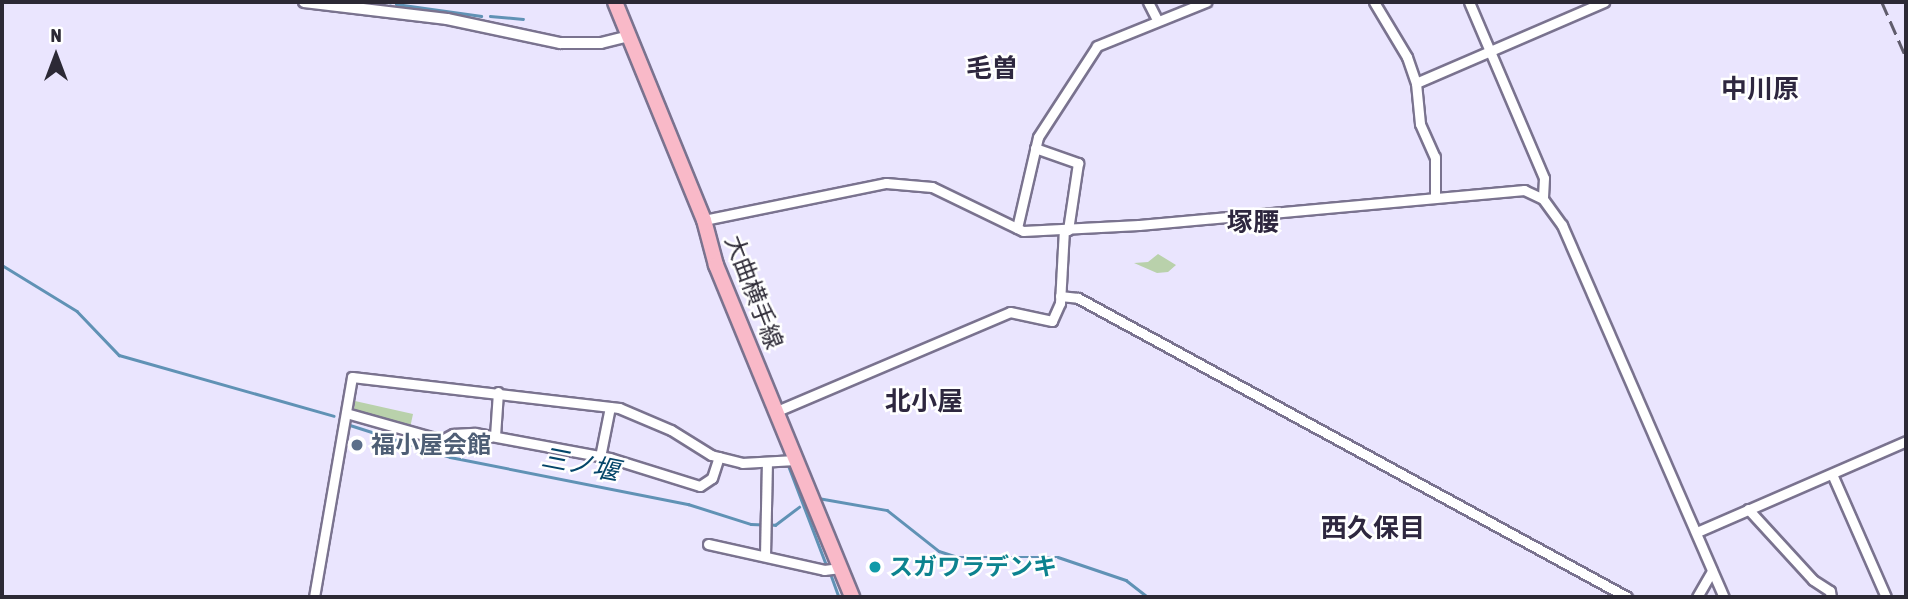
<!DOCTYPE html>
<meta charset="utf-8">
<style>
body{margin:0}
#map{position:relative;width:1908px;height:599px;overflow:hidden;background:#eae5fe;font-family:"Asap Condensed","Noto Sans JP",sans-serif}
div>[style]{position:absolute}
.green>*{inset:0;background:#b9d1ab}
.stream>*{height:2.5px;margin:-1.25px;padding:0 1.25px;transform-origin:1.25px;border-radius:1.25px;background:#6092b5}
.roads{filter:drop-shadow(2px 0 #7a738f) drop-shadow(-2px 0 #7a738f) drop-shadow(0 2px #7a738f) drop-shadow(0 -2px #7a738f)}
.minor>*{height:9px;margin:-4.5px;padding:0 4.5px;transform-origin:4.5px;border-radius:4.5px;background:#fff}
.tertiary>*{height:10px;margin:-5px;padding:0 5px;transform-origin:5px;border-radius:5px;background:#fff}
.primary>*{height:14px;margin:-7px;padding:0 7px;transform-origin:7px;border-radius:7px;background:#f9b9c8}
.rail>*{height:2.5px;margin-top:-1.25px;transform-origin:0;background:repeating-linear-gradient(90deg,#605c6c 0 14px,transparent 0 21px)}
.dots>*{width:19px;height:19px;translate:-50% -50%;box-sizing:border-box;border:4px solid #fff;border-radius:50%}
span{translate:-50% -50%;white-space:nowrap;text-align:center;line-height:1.15;-webkit-text-stroke:5px #fff;paint-order:stroke}
.street-label{font-size:24px;color:#2c2935}
.service-label{font-size:24px;color:#4e5e75;font-weight:700}
.left{translate:0 -50%;text-align:left}
.culture-label{font-size:24px;color:#0d838f;font-weight:700}
.neighbourhood-label{font-size:26px;color:#2e273f;font-weight:700}
.water-label{font-size:26px;color:#04466a;font-style:italic}
.frame{position:absolute;inset:0;border:4px solid #2c2935;pointer-events:none}
.north{position:absolute;left:21px;top:21px;width:70px;height:70px;-webkit-text-stroke:5px #fff;paint-order:stroke;rotate:0deg;font-size:19px;font-weight:700;line-height:28px;text-align:center;color:#2c2935}
.north::after{content:'';display:block;margin:auto;width:24px;height:32px;background:#2c2935;clip-path:polygon(50% 0,100% 100%,50% 72%,0 100%)}
</style>
<div id="map">
<div class="green">
<div style="clip-path:polygon(1158px 254px,1176px 265px,1168px 272px,1157px 273px,1134px 263px,1148px 262px)"></div>
<div style="clip-path:polygon(355px 401px,413px 414px,410px 428px,354px 410px)"></div>
</div>
<div class="stream">
<div style="left:377px;top:2px;width:7px;rotate:8deg"></div>
<div style="left:390px;top:3px;width:1px;rotate:-90deg"></div>
<div style="left:396px;top:4px;width:86px;rotate:8deg"></div>
<div style="left:490px;top:16px;width:33px;rotate:5deg"></div>
<div style="left:2px;top:265px;width:88px;rotate:31.5deg"></div>
<div style="left:77px;top:311px;width:61px;rotate:46.3deg"></div>
<div style="left:119px;top:355px;width:223px;rotate:15.8deg"></div>
<div style="left:350px;top:425px;width:105px;rotate:17.7deg"></div>
<div style="left:450px;top:457px;width:243px;rotate:11.2deg"></div>
<div style="left:688px;top:504px;width:66px;rotate:17.6deg"></div>
<div style="left:751px;top:524px;width:24px;rotate:2deg"></div>
<div style="left:775px;top:525px;width:30px;rotate:-37deg"></div>
<div style="left:789px;top:467px;width:104px;rotate:69.1deg"></div>
<div style="left:818px;top:498px;width:70px;rotate:9.9deg"></div>
<div style="left:887px;top:510px;width:66px;rotate:38.3deg"></div>
<div style="left:939px;top:551px;width:19px;rotate:18deg"></div>
<div style="left:957px;top:557px;width:101px"></div>
<div style="left:1058px;top:557px;width:72px;rotate:18.7deg"></div>
<div style="left:1126px;top:580px;width:28px;rotate:38deg"></div>
<div style="left:831px;top:575px;width:23px;rotate:70deg"></div>
</div>
<div class="roads">
<div class="minor">
<div style="left:1148px;top:2px;width:20px;rotate:63deg"></div>
<div style="left:1374px;top:2px;width:64px;rotate:59deg"></div>
<div style="left:1407px;top:57px;width:28px;rotate:71deg"></div>
<div style="left:1416px;top:83px;width:41px;rotate:84.4deg"></div>
<div style="left:1420px;top:124px;width:36px;rotate:66deg"></div>
<div style="left:1435px;top:157px;width:40px;rotate:90deg"></div>
<div style="left:1469px;top:2px;width:191px;rotate:66.9deg"></div>
<div style="left:1544px;top:178px;width:21px;rotate:93deg"></div>
<div style="left:1416px;top:83px;width:205px;rotate:-23.3deg"></div>
<div style="left:1035px;top:148px;width:46px;rotate:19.2deg"></div>
<div style="left:1078px;top:163px;width:68px;rotate:98.5deg"></div>
<div style="left:704px;top:220px;width:186px;rotate:-11.5deg"></div>
<div style="left:886px;top:183px;width:46px;rotate:5deg"></div>
<div style="left:932px;top:187px;width:101px;rotate:25.8deg"></div>
<div style="left:1023px;top:231px;width:116px;rotate:-3deg"></div>
<div style="left:1139px;top:225px;width:387px;rotate:-5.2deg"></div>
<div style="left:1524px;top:190px;width:21px;rotate:25deg"></div>
<div style="left:1543px;top:199px;width:32px;rotate:54deg"></div>
<div style="left:1562px;top:225px;width:406px;rotate:66.5deg"></div>
<div style="left:1017px;top:228px;width:93px;rotate:-77deg"></div>
<div style="left:1038px;top:137px;width:108px;rotate:-57deg"></div>
<div style="left:1097px;top:46px;width:118px;rotate:-22deg"></div>
<div style="left:1060px;top:296px;width:18px;rotate:6deg"></div>
<div style="left:1078px;top:298px;width:625px;rotate:28.57deg"></div>
<div style="left:777px;top:411px;width:253px;rotate:-23deg"></div>
<div style="left:1010px;top:312px;width:43px;rotate:12.1deg"></div>
<div style="left:1052px;top:321px;width:20px;rotate:-66deg"></div>
<div style="left:1060px;top:303px;width:73px;rotate:-86.9deg"></div>
<div style="left:346px;top:413px;width:100px;rotate:15.7deg"></div>
<div style="left:442px;top:440px;width:13px;rotate:-29deg"></div>
<div style="left:453px;top:434px;width:22px;rotate:-3deg"></div>
<div style="left:475px;top:433px;width:137px;rotate:10.5deg"></div>
<div style="left:610px;top:458px;width:94px;rotate:17.3deg"></div>
<div style="left:700px;top:486px;width:14px;rotate:-34deg"></div>
<div style="left:712px;top:478px;width:22px;rotate:-72deg"></div>
<div style="left:495px;top:436px;width:44px;rotate:-86.1deg"></div>
<div style="left:600px;top:457px;width:51px;rotate:-78.7deg"></div>
<div style="left:1832px;top:474px;width:134px;rotate:66.3deg"></div>
<div style="left:1748px;top:509px;width:96px;rotate:47.5deg"></div>
<div style="left:1813px;top:580px;width:20px;rotate:33deg"></div>
<div style="left:1830px;top:591px;width:6px;rotate:81deg"></div>
<div style="left:1697px;top:532px;width:228px;rotate:-23.5deg"></div>
<div style="left:708px;top:544px;width:119px;rotate:12.6deg"></div>
<div style="left:824px;top:570px;width:16px;rotate:-7deg"></div>
<div style="left:765px;top:556px;width:93px;rotate:-88.8deg"></div>
<div style="left:314px;top:597px;width:223px;rotate:-80.2deg"></div>
<div style="left:352px;top:377px;width:269px;rotate:6.6deg"></div>
<div style="left:619px;top:408px;width:56px;rotate:22.9deg"></div>
<div style="left:671px;top:430px;width:47px;rotate:32deg"></div>
<div style="left:711px;top:455px;width:32px;rotate:14deg"></div>
<div style="left:742px;top:463px;width:53px;rotate:-3.2deg"></div>
<div style="left:1697px;top:597px;width:30px;rotate:-60deg"></div>
</div>
<div class="tertiary">
<div style="left:304px;top:2px;width:144px;rotate:6.8deg"></div>
<div style="left:447px;top:19px;width:116px;rotate:12deg"></div>
<div style="left:560px;top:43px;width:41px"></div>
<div style="left:601px;top:43px;width:29px;rotate:-14deg"></div>
</div>
<div class="primary">
<div style="left:615px;top:2px;width:235px;rotate:67.8deg"></div>
<div style="left:704px;top:220px;width:47px;rotate:75.1deg"></div>
<div style="left:716px;top:265px;width:359px;rotate:67.7deg"></div>
</div>
</div>
<div class="rail">
<div style="left:1882px;top:2px;width:60px;rotate:66.4deg"></div>
</div>
<div class="dots">
<div style="left:357px;top:445px;background:#5c6f8a"></div>
<div style="left:875px;top:567px;background:#0f9aa8"></div>
</div>
<div class="street-label">
<span style="left:754px;top:292px;rotate:69deg">大曲横手線</span>
</div>
<div class="service-label">
<span class="left" style="left:371px;top:445px">福小屋会館</span>
</div>
<div class="culture-label">
<span class="left" style="left:889px;top:567px">スガワラデンキ</span>
</div>
<div class="neighbourhood-label">
<span style="left:992px;top:69px">毛曽</span>
<span style="left:1760px;top:90px">中川原</span>
<span style="left:1253px;top:223px">塚腰</span>
<span style="left:924px;top:402px">北小屋</span>
<span style="left:1373px;top:529px">西久保目</span>
</div>
<div class="water-label">
<span style="left:580px;top:465px;rotate:11deg">三ノ堰</span>
</div>
<div class="frame"></div>
<div class="north">N</div>
</div>
